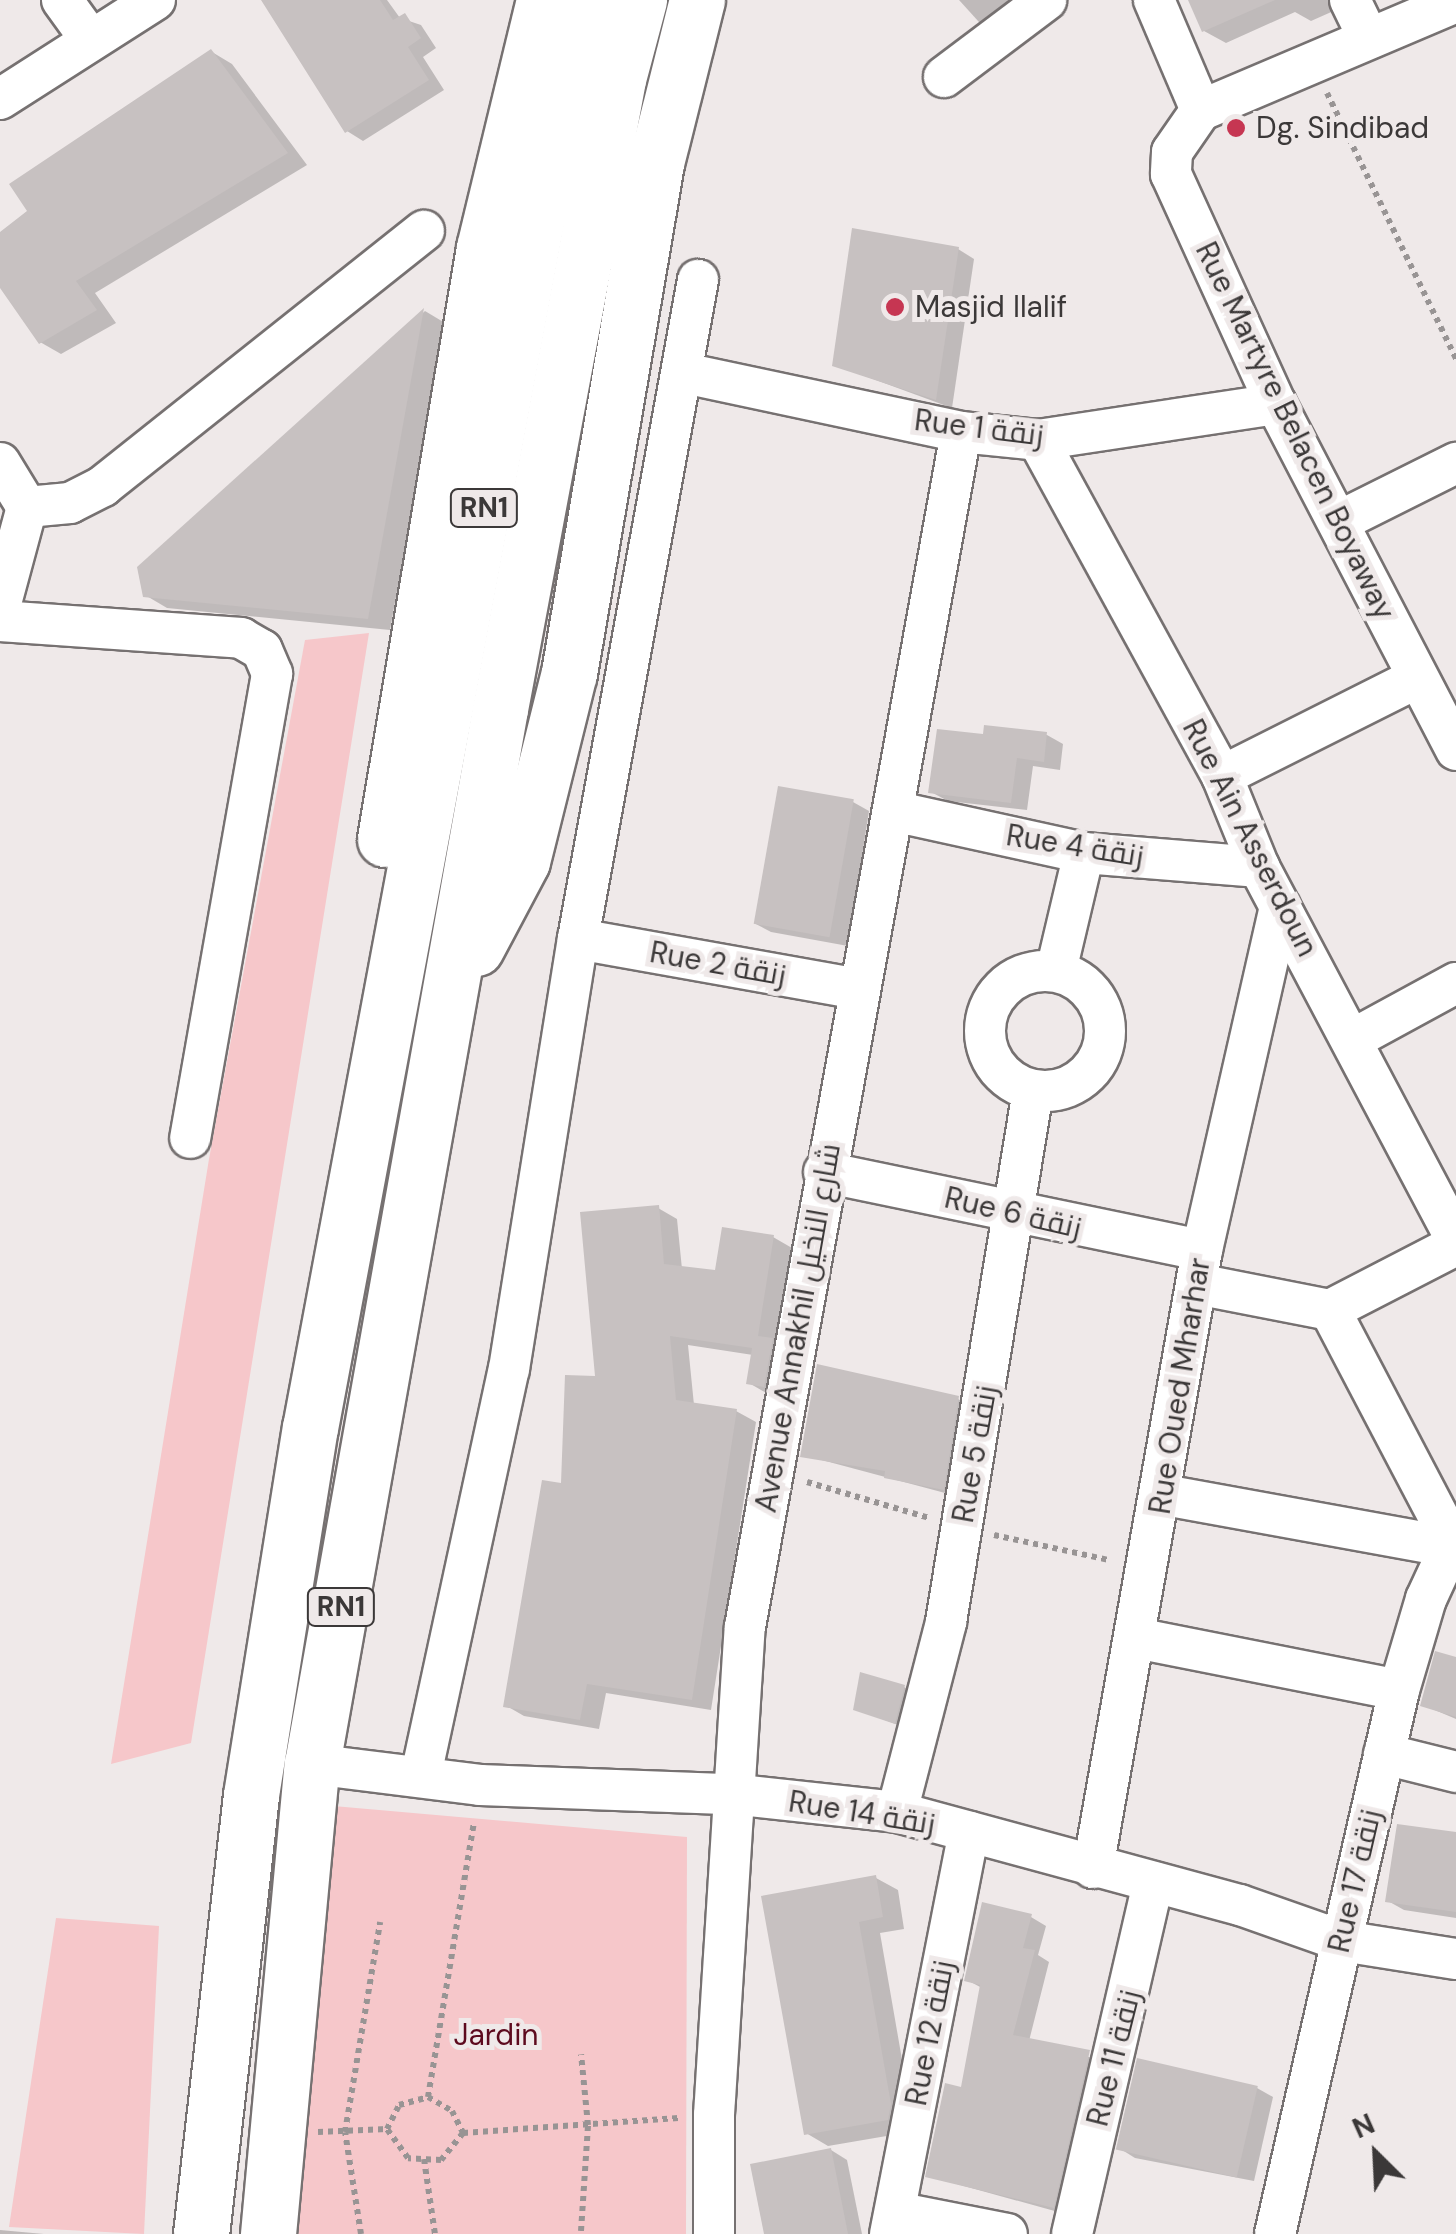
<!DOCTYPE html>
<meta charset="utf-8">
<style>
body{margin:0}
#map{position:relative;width:1456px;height:2234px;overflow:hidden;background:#efe9e9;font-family:"DM Sans",Cairo,sans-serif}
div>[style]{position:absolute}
.green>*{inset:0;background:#f6c7ca}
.shadow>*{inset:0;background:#0003}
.building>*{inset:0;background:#c7c1c1;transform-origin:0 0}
.path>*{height:6px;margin-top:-3px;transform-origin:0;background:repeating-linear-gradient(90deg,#989494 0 5px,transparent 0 10px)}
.roads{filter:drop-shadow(2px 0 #767171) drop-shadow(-2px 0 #767171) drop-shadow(0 2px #767171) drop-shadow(0 -2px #767171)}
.minor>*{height:40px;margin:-20px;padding:0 20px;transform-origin:20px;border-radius:20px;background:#fff}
.minor>.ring{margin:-20px;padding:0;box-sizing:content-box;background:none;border:40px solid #fff;border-radius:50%}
.highway>*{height:55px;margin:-27.5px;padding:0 27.5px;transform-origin:27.5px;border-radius:27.5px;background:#fff}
.dots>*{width:28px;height:28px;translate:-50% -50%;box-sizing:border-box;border:5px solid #efe9e9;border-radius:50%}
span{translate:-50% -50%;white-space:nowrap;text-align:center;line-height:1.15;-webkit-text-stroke:10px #efe9e9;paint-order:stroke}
.shield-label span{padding:2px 8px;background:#efe9e9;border:2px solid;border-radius:8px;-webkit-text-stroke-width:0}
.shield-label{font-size:28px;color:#3b3838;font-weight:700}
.poi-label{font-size:30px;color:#3b3838}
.left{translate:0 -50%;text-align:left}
.street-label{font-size:30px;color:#3b3838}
.park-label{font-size:30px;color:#5d0a1e}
.north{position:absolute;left:1326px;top:2104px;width:100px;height:100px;-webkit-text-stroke:8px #efe9e9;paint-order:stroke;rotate:336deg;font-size:28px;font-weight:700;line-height:40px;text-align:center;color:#3b3838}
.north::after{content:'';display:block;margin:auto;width:35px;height:45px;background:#3b3838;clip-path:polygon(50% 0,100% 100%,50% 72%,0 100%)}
</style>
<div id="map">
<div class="green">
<div style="clip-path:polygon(369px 633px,191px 1743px,111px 1764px,209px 1159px,305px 640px)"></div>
<div style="clip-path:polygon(322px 1805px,687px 1837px,686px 2234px,290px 2234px)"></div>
<div style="clip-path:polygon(56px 1918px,159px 1926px,144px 2234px,9px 2227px)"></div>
</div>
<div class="shadow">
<div style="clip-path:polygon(264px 0,387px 0,400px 18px,421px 25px,436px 48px,423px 57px,444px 90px,363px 141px,347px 131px)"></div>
<div style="clip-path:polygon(959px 0,1017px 0,988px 32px)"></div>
<div style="clip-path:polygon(1191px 0,1344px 0,1347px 5px,1311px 21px,1295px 12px,1226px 43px,1204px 31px)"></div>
<div style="clip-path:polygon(212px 52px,232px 64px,307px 165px,95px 293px,116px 323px,61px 354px,40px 342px,0 284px,0 235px)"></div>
<div style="clip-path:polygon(958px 249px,974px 259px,952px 408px,835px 365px)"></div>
<div style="clip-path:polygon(425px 311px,445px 323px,390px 630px,167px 608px,145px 595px,139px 568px)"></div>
<div style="clip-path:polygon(1047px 735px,1063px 744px,1060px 770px,1033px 766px,1027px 810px,948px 801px,931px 792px,985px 737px)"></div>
<div style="clip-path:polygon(853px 802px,869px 811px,848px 946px,771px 932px,754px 923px)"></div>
<div style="clip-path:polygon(658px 1208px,677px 1219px,682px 1269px,717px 1273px,773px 1237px,792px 1248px,768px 1394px,749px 1383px,753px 1355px,688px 1345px,694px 1405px,736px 1411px,756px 1422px,711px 1710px,606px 1693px,599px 1729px,524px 1716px,505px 1705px,563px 1486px)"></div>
<div style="clip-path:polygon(958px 1399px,974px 1408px,960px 1497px,803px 1455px)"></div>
<div style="clip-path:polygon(1456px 1659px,1456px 1719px,1423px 1705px)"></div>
<div style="clip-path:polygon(904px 1687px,915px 1693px,906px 1728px,856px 1709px)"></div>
<div style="clip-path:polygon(1456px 1835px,1456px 1918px,1404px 1910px,1388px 1901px)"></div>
<div style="clip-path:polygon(876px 1878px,898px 1890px,904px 1929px,880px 1933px,912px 2117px,910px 2132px,828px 2146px,806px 2133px,764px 1898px)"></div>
<div style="clip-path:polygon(1031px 1917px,1046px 1926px,1038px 1955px,1049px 1962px,1029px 2041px,1104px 2061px,1069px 2215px,928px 2176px,963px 2090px,982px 1988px,967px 1980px)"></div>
<div style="clip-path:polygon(1257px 2088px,1273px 2097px,1254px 2181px,1135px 2158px,1119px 2148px)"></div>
<div style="clip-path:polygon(831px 2150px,847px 2160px,862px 2234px,767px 2234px)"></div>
<div style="clip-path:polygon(0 2230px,44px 2234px,0 2234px)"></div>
</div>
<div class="building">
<div style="clip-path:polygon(261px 0,380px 0,393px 20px,405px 13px,421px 38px,408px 47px,429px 80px,345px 133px)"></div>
<div style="clip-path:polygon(1188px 0,1275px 0,1202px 32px)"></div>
<div style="clip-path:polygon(211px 49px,288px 153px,76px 281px,97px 310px,39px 344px,0 288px,0 232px,27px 211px,9px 184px)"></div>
<div style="clip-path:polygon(852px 228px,959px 247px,936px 400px,832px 366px)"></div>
<div style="clip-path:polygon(424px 308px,368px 619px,143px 597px,137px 567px)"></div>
<div style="clip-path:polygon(984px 725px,1047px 732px,1044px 762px,1017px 758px,1011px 803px,928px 793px,937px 729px,983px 734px)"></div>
<div style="left:778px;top:786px;width:77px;height:140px;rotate:10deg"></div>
<div style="clip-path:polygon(659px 1205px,664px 1264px,715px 1270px,722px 1227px,774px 1235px,758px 1336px,773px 1338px,764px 1387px,746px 1384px,752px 1348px,670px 1336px,676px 1400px,737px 1409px,692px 1700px,587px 1684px,580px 1720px,503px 1707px,542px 1480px,561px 1483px,565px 1375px,595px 1376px,580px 1212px)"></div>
<div style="clip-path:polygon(817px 1364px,959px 1396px,944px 1490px,884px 1478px,885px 1471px,800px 1457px)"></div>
<div style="clip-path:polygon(1435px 1651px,1456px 1657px,1456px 1717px,1420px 1706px)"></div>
<div style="clip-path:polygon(860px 1672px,905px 1685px,895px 1724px,853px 1710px)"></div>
<div style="clip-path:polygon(1397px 1824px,1456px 1832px,1456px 1912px,1385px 1902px)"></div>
<div style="clip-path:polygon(876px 1875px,883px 1917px,859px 1922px,891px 2104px,888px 2120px,804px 2135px,761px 1896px)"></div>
<div style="clip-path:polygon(982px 1902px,1032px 1914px,1023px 1948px,1035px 1950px,1013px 2035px,1090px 2050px,1054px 2208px,925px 2177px,945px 2083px,961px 2087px,980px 1985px,964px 1981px)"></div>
<div style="left:1137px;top:2058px;width:124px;height:94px;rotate:13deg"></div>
<div style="clip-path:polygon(831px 2148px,848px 2234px,764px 2234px,750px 2164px)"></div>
</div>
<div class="path">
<div style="left:1327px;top:93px;width:296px;rotate:64.1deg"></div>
<div style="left:807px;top:1482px;width:127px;rotate:16.4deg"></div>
<div style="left:994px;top:1535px;width:118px;rotate:12.3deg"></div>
<div style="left:428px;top:2097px;width:279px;rotate:-80.5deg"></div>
<div style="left:318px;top:2132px;width:69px;rotate:-2.5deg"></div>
<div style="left:463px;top:2133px;width:35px;rotate:129deg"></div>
<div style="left:441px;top:2160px;width:33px;rotate:-177deg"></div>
<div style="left:408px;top:2158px;width:36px;rotate:-126deg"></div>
<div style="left:387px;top:2129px;width:27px;rotate:-63deg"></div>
<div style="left:399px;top:2105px;width:30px;rotate:-15deg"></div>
<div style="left:428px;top:2097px;width:28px;rotate:30deg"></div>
<div style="left:452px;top:2111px;width:25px;rotate:63deg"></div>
<div style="left:463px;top:2133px;width:216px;rotate:-4deg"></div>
<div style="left:424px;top:2159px;width:76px;rotate:81.7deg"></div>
<div style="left:581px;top:2231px;width:106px;rotate:-86.2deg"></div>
<div style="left:588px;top:2125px;width:71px;rotate:-95.6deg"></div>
<div style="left:361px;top:2234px;width:103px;rotate:-98.9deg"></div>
<div style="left:345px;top:2132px;width:213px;rotate:-80.5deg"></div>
</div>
<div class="roads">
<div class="minor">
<div style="left:62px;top:0;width:49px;rotate:54.1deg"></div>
<div style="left:1154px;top:0;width:120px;rotate:66.9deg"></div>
<div style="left:1350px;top:0;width:43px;rotate:64deg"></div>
<div style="left:1456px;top:2px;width:277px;rotate:157deg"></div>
<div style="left:1201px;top:110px;width:51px;rotate:124.6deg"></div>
<div style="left:1172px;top:152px;width:22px;rotate:93deg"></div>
<div style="left:1171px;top:174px;width:253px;rotate:65.5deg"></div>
<div style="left:1276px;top:404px;width:390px;rotate:62.5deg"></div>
<div style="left:944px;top:77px;width:128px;rotate:-37deg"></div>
<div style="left:0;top:99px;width:184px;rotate:-32.6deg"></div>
<div style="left:684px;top:373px;width:283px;rotate:12deg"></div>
<div style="left:961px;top:432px;width:77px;rotate:5.9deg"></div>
<div style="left:1038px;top:440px;width:241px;rotate:-8.6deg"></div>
<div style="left:1038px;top:440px;width:383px;rotate:61.3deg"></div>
<div style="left:1222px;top:776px;width:98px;rotate:67.9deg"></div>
<div style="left:1259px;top:867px;width:421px;rotate:62.1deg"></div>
<div style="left:0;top:463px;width:52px;rotate:58.5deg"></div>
<div style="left:27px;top:507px;width:43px;rotate:-5.3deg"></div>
<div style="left:70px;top:503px;width:37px;rotate:-27deg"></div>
<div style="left:103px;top:486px;width:410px;rotate:-38.5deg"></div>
<div style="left:1340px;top:521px;width:130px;rotate:-26.6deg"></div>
<div style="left:0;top:607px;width:104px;rotate:-74.9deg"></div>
<div style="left:0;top:621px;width:242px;rotate:4deg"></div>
<div style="left:241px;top:638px;width:24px;rotate:30deg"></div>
<div style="left:262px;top:650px;width:26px;rotate:67deg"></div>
<div style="left:272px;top:674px;width:471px;rotate:100deg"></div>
<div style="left:1222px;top:776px;width:218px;rotate:-26.7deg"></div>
<div style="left:893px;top:811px;width:196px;rotate:12.4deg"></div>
<div style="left:1084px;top:853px;width:176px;rotate:4.6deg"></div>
<div style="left:578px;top:939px;width:285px;rotate:10.1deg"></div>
<div class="ring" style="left:985px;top:971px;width:80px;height:80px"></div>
<div style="left:1056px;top:971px;width:121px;rotate:-76.7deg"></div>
<div style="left:1355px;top:1038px;width:115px;rotate:-28.6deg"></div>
<div style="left:824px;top:1172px;width:386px;rotate:11.7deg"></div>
<div style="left:1197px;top:1284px;width:136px;rotate:11.1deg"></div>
<div style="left:1330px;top:1310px;width:142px;rotate:-27.3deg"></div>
<div style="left:1330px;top:1310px;width:262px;rotate:62.3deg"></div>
<div style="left:1164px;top:1495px;width:290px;rotate:10.3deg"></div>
<div style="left:1136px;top:1638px;width:268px;rotate:11.2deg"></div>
<div style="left:1384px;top:1754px;width:74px;rotate:14deg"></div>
<div style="left:312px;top:1764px;width:169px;rotate:7.1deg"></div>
<div style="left:480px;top:1785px;width:251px;rotate:2.1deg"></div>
<div style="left:731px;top:1794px;width:167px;rotate:6.2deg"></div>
<div style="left:897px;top:1812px;width:355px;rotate:15.2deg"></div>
<div style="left:1240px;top:1905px;width:108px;rotate:19.4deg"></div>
<div style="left:1342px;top:1941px;width:115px;rotate:9deg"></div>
<div style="left:421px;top:1775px;width:415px;rotate:-77.8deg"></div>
<div style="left:509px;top:1369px;width:436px;rotate:-80.9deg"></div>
<div style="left:578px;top:939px;width:670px;rotate:-79.68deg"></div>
<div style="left:897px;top:1812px;width:196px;rotate:-75.5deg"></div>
<div style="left:946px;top:1622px;width:538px;rotate:-80.7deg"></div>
<div style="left:1093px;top:1868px;width:628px;rotate:-80deg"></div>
<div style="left:1202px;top:1250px;width:352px;rotate:-77.2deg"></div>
<div style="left:895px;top:2212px;width:114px;rotate:11.1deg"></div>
<div style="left:714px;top:2234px;width:119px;rotate:-90deg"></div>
<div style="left:714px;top:2115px;width:489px;rotate:-86.4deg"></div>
<div style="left:745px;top:1627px;width:1214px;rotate:-79.75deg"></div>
<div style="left:890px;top:2234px;width:410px;rotate:-78.9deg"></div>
<div style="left:1072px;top:2234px;width:361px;rotate:-77deg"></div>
<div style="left:1275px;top:2234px;width:558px;rotate:-77.16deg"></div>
<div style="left:1399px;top:1690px;width:95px;rotate:-73.5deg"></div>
<div style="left:1426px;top:1599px;width:72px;rotate:-65.2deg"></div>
</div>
<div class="highway">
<div style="left:385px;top:839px;width:599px;rotate:-80.49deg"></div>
<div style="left:484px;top:248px;width:255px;rotate:-76.4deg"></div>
<div style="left:476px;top:948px;width:98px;rotate:-62.1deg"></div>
<div style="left:522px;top:861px;width:194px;rotate:-76deg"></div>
<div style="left:569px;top:673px;width:517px;rotate:-80.32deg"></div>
<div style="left:656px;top:163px;width:168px;rotate:-75.9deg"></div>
<div style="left:201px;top:2234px;width:442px;rotate:-83.5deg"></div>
<div style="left:251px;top:1795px;width:372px;rotate:-80.9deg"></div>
<div style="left:310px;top:1428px;width:1222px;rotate:-79.39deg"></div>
<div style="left:535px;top:227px;width:234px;rotate:-76.4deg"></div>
<div style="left:268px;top:2234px;width:472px;rotate:-84.7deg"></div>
<div style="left:312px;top:1764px;width:1072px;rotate:-79.9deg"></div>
<div style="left:500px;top:709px;width:641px;rotate:-79.39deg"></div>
<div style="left:618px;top:79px;width:82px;rotate:-75.1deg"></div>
</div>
</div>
<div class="dots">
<div style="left:1236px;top:128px;background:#c63652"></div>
<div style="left:895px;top:307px;background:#c63652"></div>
</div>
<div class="shield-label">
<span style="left:484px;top:508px">RN1</span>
<span style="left:341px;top:1607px">RN1</span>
</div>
<div class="poi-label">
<span class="left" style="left:1256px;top:128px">Dg. Sindibad</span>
<span class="left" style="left:915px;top:307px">Masjid Ilalif</span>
</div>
<div class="street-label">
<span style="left:979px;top:428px;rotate:7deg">Rue 1 زنقة</span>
<span style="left:1295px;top:431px;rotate:64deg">Rue Martyre Belacen Boyaway</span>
<span style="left:1250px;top:838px;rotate:63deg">Rue Ain Asserdoun</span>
<span style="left:1075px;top:846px;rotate:9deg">Rue 4 زنقة</span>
<span style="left:718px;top:964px;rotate:10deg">Rue 2 زنقة</span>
<span style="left:1013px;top:1213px;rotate:13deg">Rue 6 زنقة</span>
<span style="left:798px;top:1328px;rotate:-80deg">Avenue Annakhil شارع النخيل</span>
<span style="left:1180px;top:1386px;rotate:-81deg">Rue Oued Mharhar</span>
<span style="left:975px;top:1454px;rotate:-80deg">Rue 5 زنقة</span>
<span style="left:862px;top:1813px;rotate:9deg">Rue 14 زنقة</span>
<span style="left:1355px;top:1881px;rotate:-77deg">Rue 17 زنقة</span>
<span style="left:930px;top:2033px;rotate:-79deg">Rue 12 زنقة</span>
<span style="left:1114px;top:2058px;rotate:-76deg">Rue 11 زنقة</span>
</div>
<div class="park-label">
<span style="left:496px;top:2035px">Jardin</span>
</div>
<div class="north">N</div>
</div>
